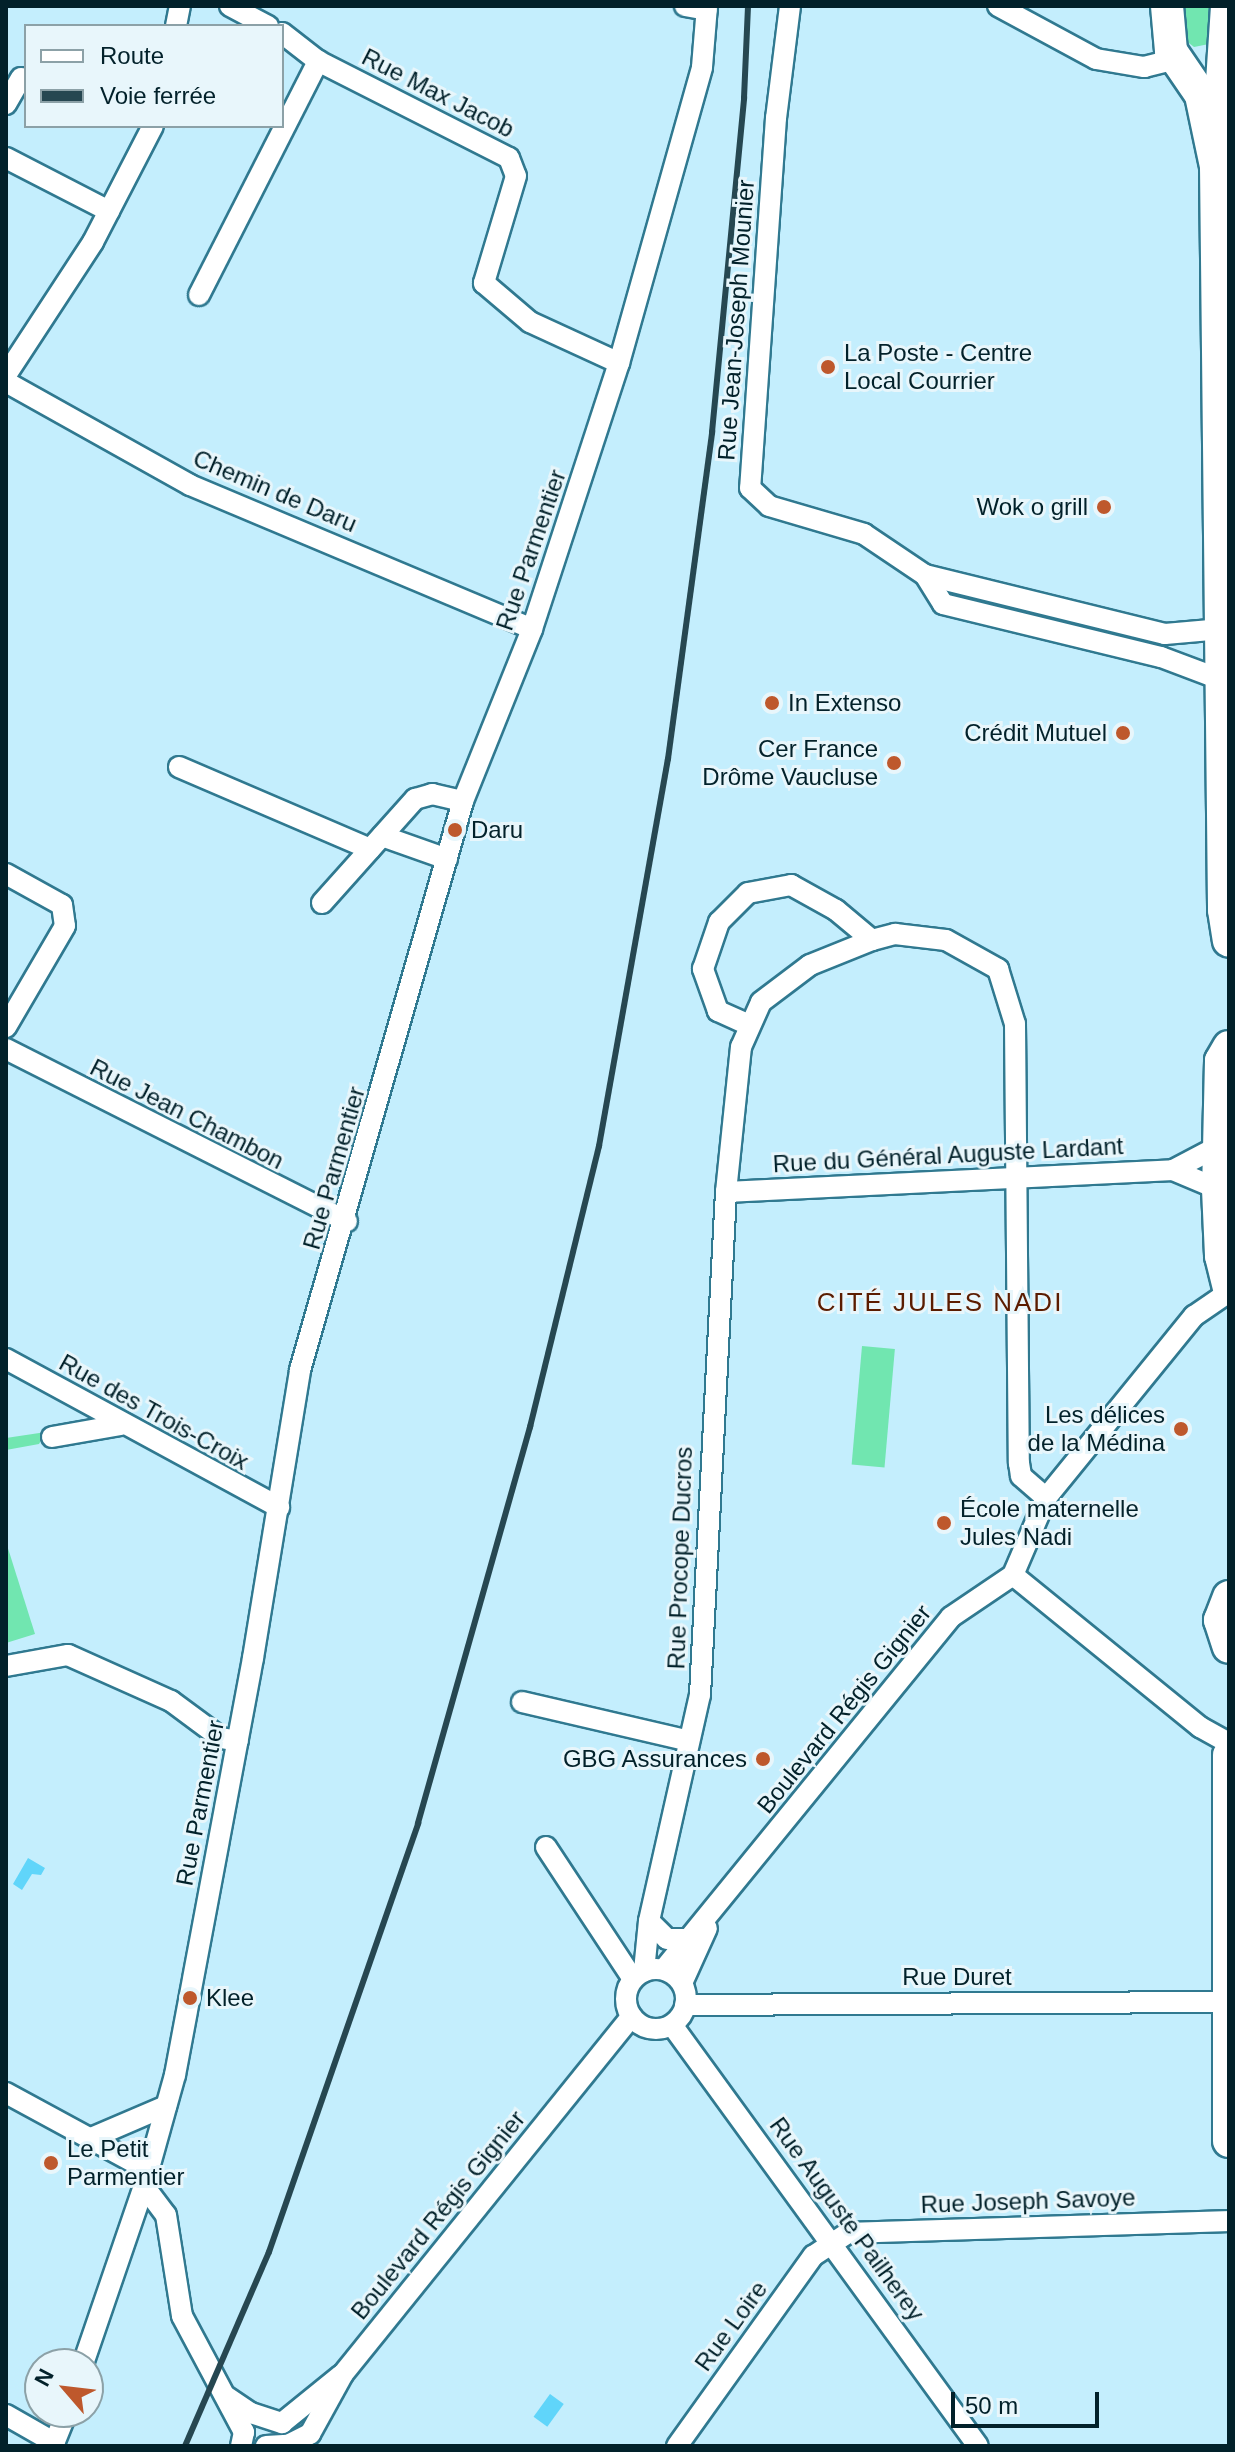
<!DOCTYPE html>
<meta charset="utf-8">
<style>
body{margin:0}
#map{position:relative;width:1235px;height:2452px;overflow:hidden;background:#c4eefd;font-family:Helvetica,sans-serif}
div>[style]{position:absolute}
.green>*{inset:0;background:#71e6b0;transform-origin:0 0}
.water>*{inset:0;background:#60d5fa;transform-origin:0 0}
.roads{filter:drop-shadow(2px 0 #307990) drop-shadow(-2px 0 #307990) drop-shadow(0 2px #307990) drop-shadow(0 -2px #307990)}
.street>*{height:20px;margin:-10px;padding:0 10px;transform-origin:10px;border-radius:10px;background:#fff}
.street>.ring{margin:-10px;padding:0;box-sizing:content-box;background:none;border:20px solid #fff;border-radius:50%}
.primary>*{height:32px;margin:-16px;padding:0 16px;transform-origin:16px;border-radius:16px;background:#fff}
.rail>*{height:6px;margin:-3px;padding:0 3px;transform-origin:3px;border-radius:3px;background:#264751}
.dots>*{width:22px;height:22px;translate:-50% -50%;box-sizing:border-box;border:4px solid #e8f6fb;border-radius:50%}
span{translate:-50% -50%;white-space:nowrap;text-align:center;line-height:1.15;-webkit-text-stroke:6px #e8f6fb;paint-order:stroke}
.street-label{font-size:24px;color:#02212a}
.poi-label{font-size:24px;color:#02212a}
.left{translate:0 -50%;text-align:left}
.right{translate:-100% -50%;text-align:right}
.neighbourhood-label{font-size:26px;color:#5b1c00;letter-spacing:2px}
.frame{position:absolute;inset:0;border:8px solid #02212a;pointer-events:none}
.legend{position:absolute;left:24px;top:24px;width:260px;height:104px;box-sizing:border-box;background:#e8f6fb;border:2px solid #8ca1a7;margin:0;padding:10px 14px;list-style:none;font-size:24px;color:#02212a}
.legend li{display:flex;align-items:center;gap:16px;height:40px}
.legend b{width:40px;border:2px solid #8ca1a7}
.north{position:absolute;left:24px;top:2348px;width:80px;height:80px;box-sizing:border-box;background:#e8f6fb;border:2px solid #8ca1a7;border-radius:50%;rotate:298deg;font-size:22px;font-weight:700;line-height:32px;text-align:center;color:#02212a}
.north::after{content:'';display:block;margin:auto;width:28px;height:36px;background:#be582c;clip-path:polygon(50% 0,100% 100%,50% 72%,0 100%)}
.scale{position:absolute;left:951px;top:2392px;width:148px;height:36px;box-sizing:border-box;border:4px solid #02212a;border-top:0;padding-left:10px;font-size:24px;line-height:28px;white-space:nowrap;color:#02212a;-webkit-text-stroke:6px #e8f6fb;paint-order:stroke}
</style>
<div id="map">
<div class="green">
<div style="clip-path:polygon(1183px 6px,1214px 6px,1209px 44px,1194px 47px,1185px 40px)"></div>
<div style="left:862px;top:1346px;width:33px;height:119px;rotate:5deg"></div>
<div style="clip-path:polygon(46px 1432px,39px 1444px,6px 1450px,6px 1438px)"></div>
<div style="clip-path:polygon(6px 1542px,35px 1634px,6px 1643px)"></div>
</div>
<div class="water">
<div style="clip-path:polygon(28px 1858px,45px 1868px,41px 1875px,32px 1874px,22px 1890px,13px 1884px)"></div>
<div style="left:550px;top:2394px;width:17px;height:28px;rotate:36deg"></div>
</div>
<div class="roads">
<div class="street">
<div style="left:230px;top:6px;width:43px;rotate:27.8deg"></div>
<div style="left:685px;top:6px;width:22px;rotate:10deg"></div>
<div style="left:790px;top:6px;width:113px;rotate:97.1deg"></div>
<div style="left:776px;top:118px;width:371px;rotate:94deg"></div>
<div style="left:750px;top:488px;width:26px;rotate:43deg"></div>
<div style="left:769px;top:506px;width:99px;rotate:16.4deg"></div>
<div style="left:864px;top:534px;width:73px;rotate:33.9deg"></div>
<div style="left:925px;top:575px;width:247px;rotate:13.8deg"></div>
<div style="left:1165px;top:634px;width:57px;rotate:-5deg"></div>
<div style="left:998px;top:6px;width:111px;rotate:28.4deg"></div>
<div style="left:1096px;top:59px;width:49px;rotate:9.5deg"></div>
<div style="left:1144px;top:67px;width:33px;rotate:-14deg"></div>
<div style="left:176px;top:26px;width:20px;rotate:-79deg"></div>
<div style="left:282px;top:33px;width:46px;rotate:37.9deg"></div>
<div style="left:318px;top:61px;width:214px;rotate:26.9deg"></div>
<div style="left:509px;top:158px;width:19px;rotate:69deg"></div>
<div style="left:516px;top:176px;width:112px;rotate:106.7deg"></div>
<div style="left:484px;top:283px;width:60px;rotate:40.3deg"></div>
<div style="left:530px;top:322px;width:98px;rotate:24.7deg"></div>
<div style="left:6px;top:104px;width:30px;rotate:-60deg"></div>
<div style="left:6px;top:158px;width:116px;rotate:27.2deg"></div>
<div style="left:199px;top:295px;width:263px;rotate:-63deg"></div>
<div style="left:6px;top:375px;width:159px;rotate:-56.8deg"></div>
<div style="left:93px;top:242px;width:131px;rotate:-62.7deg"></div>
<div style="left:6px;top:382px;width:211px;rotate:29.2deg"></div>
<div style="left:190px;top:485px;width:371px;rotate:22.8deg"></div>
<div style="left:925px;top:575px;width:34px;rotate:58deg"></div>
<div style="left:943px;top:604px;width:224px;rotate:13.7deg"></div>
<div style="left:1161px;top:657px;width:65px;rotate:20.7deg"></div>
<div style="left:179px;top:767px;width:208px;rotate:23.2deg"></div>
<div style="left:382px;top:836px;width:69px;rotate:19.5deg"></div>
<div style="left:6px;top:874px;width:64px;rotate:29deg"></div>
<div style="left:62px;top:905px;width:21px;rotate:82deg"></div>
<div style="left:65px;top:926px;width:117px;rotate:120.3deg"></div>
<div style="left:322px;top:903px;width:140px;rotate:-48.2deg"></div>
<div style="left:415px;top:799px;width:18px;rotate:-16deg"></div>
<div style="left:432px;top:794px;width:32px;rotate:13deg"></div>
<div style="left:747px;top:1024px;width:32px;rotate:-156deg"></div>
<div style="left:718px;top:1011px;width:45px;rotate:-109.7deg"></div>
<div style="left:703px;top:969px;width:50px;rotate:-71.2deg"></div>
<div style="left:719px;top:922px;width:41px;rotate:-45deg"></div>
<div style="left:748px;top:893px;width:44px;rotate:-10.5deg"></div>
<div style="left:791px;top:885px;width:51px;rotate:29.1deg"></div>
<div style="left:836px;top:910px;width:47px;rotate:39.8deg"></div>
<div style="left:6px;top:1049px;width:382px;rotate:26.8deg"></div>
<div style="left:1173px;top:1170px;width:49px;rotate:22.9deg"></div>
<div style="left:726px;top:1192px;width:448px;rotate:-2.8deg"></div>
<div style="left:1173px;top:1170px;width:52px;rotate:-27.6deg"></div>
<div style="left:6px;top:1359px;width:311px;rotate:28.5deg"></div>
<div style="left:52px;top:1437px;width:70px;rotate:-9.9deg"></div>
<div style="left:1013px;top:1575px;width:241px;rotate:39.1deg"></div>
<div style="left:1200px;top:1727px;width:33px;rotate:29deg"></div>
<div style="left:6px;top:1666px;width:63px;rotate:-10.1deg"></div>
<div style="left:68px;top:1655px;width:113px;rotate:24.1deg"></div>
<div style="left:171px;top:1701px;width:62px;rotate:36.5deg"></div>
<div style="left:221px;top:1738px;width:17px;rotate:10deg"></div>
<div style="left:522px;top:1702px;width:171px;rotate:13.1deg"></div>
<div style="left:546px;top:1847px;width:158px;rotate:56.6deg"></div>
<div style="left:649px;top:1921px;width:25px;rotate:45deg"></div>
<div style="left:667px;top:1939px;width:22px"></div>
<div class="ring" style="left:626px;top:1969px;width:40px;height:40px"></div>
<div style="left:664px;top:1969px;width:454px;rotate:-50.8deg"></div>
<div style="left:951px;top:1617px;width:75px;rotate:-34.1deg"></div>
<div style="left:1013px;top:1575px;width:84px;rotate:-66.8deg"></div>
<div style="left:1046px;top:1498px;width:235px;rotate:-50.9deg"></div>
<div style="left:1194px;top:1316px;width:42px;rotate:-34.4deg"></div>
<div style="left:644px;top:1971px;width:50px;rotate:-84.3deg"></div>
<div style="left:649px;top:1921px;width:232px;rotate:-77.3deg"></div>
<div style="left:700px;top:1695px;width:504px;rotate:-87.04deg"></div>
<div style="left:726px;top:1192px;width:146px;rotate:-84.1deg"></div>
<div style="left:741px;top:1047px;width:49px;rotate:-66deg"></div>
<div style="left:761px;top:1002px;width:61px;rotate:-37.1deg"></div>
<div style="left:810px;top:965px;width:67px;rotate:-22deg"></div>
<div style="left:872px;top:940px;width:24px;rotate:-15deg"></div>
<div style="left:895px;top:934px;width:51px;rotate:6.7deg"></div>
<div style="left:946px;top:940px;width:60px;rotate:29.1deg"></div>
<div style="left:998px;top:969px;width:58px;rotate:72.8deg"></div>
<div style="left:1015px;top:1024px;width:439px;rotate:89.5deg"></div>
<div style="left:1019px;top:1463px;width:13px;rotate:81deg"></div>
<div style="left:1021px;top:1476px;width:33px;rotate:41deg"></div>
<div style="left:682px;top:1983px;width:60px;rotate:-65.6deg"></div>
<div style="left:685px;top:2005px;width:544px;rotate:-0.32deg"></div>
<div style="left:672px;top:2025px;width:520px;rotate:53.99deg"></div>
<div style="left:6px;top:2093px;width:162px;rotate:28.5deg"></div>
<div style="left:89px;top:2139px;width:84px;rotate:-23.2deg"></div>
<div style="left:144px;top:2186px;width:36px;rotate:53deg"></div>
<div style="left:166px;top:2215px;width:102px;rotate:81deg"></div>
<div style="left:182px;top:2316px;width:132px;rotate:61.9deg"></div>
<div style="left:244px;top:2432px;width:14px;rotate:102deg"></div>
<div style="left:83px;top:2364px;width:188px;rotate:-71.1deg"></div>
<div style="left:144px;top:2186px;width:115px;rotate:-74.4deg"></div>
<div style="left:175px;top:2075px;width:424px;rotate:-79.4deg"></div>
<div style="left:253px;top:1658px;width:292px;rotate:-80.7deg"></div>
<div style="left:300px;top:1370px;width:592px;rotate:-74.01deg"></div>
<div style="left:463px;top:801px;width:185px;rotate:-68.1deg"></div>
<div style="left:532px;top:629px;width:280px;rotate:-71.9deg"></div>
<div style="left:619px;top:363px;width:307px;rotate:-74.3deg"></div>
<div style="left:702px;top:67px;width:61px;rotate:-85.3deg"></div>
<div style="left:227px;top:2397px;width:29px;rotate:34deg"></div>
<div style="left:251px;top:2413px;width:33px;rotate:18deg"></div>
<div style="left:282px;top:2423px;width:75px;rotate:-39deg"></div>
<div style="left:6px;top:2415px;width:56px;rotate:29.7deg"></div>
<div style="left:53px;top:2446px;width:37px;rotate:-68deg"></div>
<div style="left:266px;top:2446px;width:22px;rotate:-3deg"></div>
<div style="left:288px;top:2445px;width:25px;rotate:-27deg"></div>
<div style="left:310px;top:2434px;width:68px;rotate:-61.2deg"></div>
<div style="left:343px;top:2374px;width:459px;rotate:-51.1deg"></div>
<div style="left:677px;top:2446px;width:234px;rotate:-54.4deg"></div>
<div style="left:813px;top:2256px;width:42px;rotate:-33.3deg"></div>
<div style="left:848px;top:2233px;width:381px;rotate:-1.8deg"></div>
</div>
<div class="primary">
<div style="left:1167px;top:6px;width:45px;rotate:84.9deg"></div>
<div style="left:1171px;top:51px;width:53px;rotate:55.7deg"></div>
<div style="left:1201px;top:95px;width:73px;rotate:78.1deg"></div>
<div style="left:1216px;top:166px;width:744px;rotate:89.38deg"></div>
<div style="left:1224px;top:910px;width:31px;rotate:81deg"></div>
<div style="left:1219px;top:127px;width:121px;rotate:-86.2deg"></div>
<div style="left:1229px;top:1047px;width:16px;rotate:120deg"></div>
<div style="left:1221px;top:1061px;width:128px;rotate:91.3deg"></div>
<div style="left:1218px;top:1189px;width:67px;rotate:87.4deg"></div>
<div style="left:1221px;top:1256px;width:33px;rotate:76deg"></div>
<div style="left:1229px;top:1597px;width:25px;rotate:111deg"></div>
<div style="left:1220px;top:1620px;width:28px;rotate:72deg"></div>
<div style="left:1229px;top:1755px;width:386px;rotate:90deg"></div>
</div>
</div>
<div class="rail">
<div style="left:185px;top:2446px;width:211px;rotate:-66.6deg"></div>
<div style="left:269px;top:2252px;width:454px;rotate:-70.8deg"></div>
<div style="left:418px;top:1823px;width:412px;rotate:-74.2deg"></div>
<div style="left:530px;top:1427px;width:289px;rotate:-76.2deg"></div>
<div style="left:599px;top:1146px;width:393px;rotate:-79.9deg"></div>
<div style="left:668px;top:759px;width:330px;rotate:-82.3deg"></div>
<div style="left:712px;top:432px;width:336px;rotate:-84.5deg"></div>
<div style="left:744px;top:98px;width:92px;rotate:-87.5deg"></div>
</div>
<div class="dots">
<div style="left:828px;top:367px;background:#be582c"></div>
<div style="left:1104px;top:507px;background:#be582c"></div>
<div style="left:772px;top:703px;background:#be582c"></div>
<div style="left:1123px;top:733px;background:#be582c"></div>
<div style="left:894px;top:763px;background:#be582c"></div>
<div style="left:455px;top:830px;background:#be582c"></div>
<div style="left:1181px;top:1429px;background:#be582c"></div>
<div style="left:944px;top:1523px;background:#be582c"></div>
<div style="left:763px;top:1759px;background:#be582c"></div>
<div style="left:190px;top:1998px;background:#be582c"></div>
<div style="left:51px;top:2163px;background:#be582c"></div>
</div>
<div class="street-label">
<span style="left:438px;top:93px;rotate:27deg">Rue Max Jacob</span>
<span style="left:736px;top:320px;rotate:-86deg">Rue Jean-Joseph Mounier</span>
<span style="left:275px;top:491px;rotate:23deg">Chemin de Daru</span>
<span style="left:531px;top:550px;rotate:-71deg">Rue Parmentier</span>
<span style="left:187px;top:1114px;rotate:27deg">Rue Jean Chambon</span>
<span style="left:948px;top:1155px;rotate:-3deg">Rue du Général Auguste Lardant</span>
<span style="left:334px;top:1168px;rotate:-74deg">Rue Parmentier</span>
<span style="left:154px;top:1412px;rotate:29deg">Rue des Trois-Croix</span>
<span style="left:680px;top:1558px;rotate:-88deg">Rue Procope Ducros</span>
<span style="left:844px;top:1709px;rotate:-51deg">Boulevard Régis Gignier</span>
<span style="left:200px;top:1803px;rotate:-79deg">Rue Parmentier</span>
<span style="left:957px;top:1977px">Rue Duret</span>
<span style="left:1028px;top:2201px;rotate:-2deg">Rue Joseph Savoye</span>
<span style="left:438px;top:2215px;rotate:-51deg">Boulevard Régis Gignier</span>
<span style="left:847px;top:2219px;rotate:54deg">Rue Auguste Pailherey</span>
<span style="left:731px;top:2326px;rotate:-54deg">Rue Loire</span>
</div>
<div class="poi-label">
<span class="left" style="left:844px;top:367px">La Poste - Centre<br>Local Courrier</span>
<span class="right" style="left:1088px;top:507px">Wok o grill</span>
<span class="left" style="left:788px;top:703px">In Extenso</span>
<span class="right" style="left:1107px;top:733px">Crédit Mutuel</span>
<span class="right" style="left:878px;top:763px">Cer France<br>Drôme Vaucluse</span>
<span class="left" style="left:471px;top:830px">Daru</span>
<span class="right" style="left:1165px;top:1429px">Les délices<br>de la Médina</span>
<span class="left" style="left:960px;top:1523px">École maternelle<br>Jules Nadi</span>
<span class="right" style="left:747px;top:1759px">GBG Assurances</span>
<span class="left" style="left:206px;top:1998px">Klee</span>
<span class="left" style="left:67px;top:2163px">Le Petit<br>Parmentier</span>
</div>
<div class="neighbourhood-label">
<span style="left:940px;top:1303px">CITÉ JULES NADI</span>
</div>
<div class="frame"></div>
<ul class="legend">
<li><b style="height:10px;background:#fff"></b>Route</li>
<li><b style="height:10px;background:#264751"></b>Voie ferrée</li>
</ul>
<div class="north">N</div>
<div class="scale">50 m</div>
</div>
